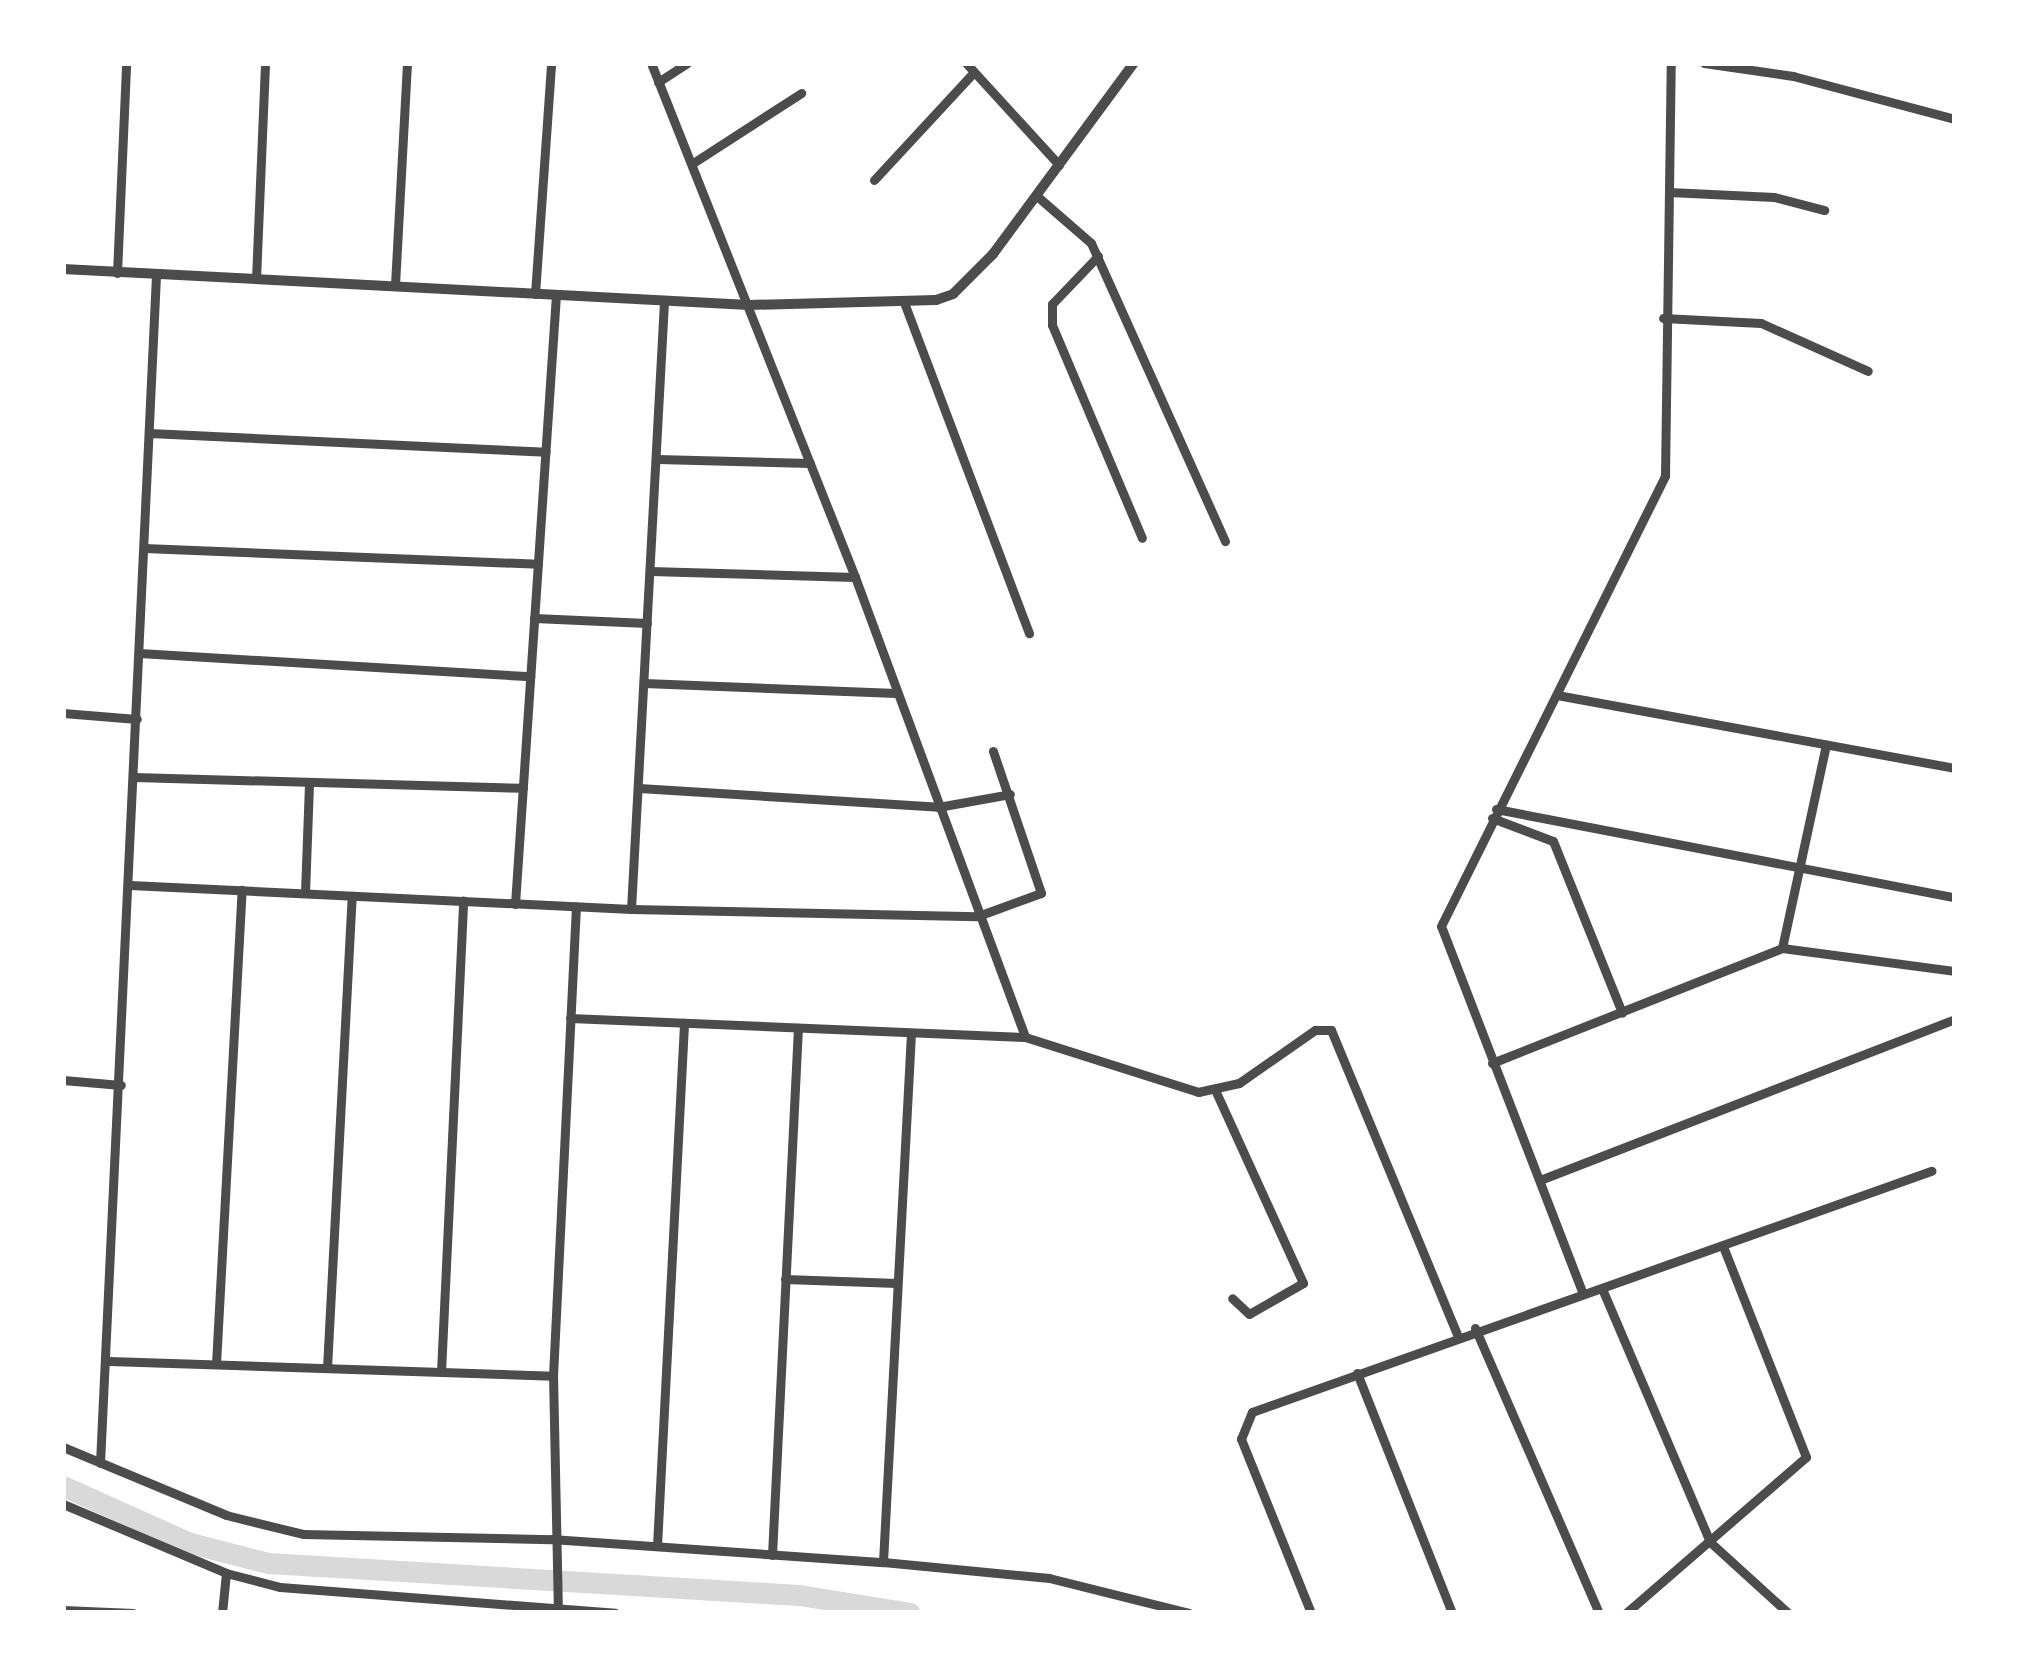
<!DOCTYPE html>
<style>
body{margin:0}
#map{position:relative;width:2018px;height:1676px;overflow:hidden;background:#fff;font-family:Cabin,sans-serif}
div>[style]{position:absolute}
.canal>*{height:21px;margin:-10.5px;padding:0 10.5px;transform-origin:10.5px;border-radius:10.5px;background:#d9d9d9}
.minor>*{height:9px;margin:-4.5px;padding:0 4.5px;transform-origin:4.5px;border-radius:4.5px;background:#4c4c4c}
.tertiary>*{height:10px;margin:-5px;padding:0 5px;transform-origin:5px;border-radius:5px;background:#4c4c4c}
span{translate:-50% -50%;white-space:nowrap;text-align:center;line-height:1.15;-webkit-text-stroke:9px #fff;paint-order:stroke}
.frame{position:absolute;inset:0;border:66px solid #fff;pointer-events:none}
</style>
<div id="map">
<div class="canal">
<div style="left:63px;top:1486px;width:139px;rotate:24.2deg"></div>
<div style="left:190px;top:1543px;width:81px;rotate:14.4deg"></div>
<div style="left:268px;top:1563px;width:532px;rotate:3.45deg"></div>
<div style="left:799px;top:1595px;width:112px;rotate:9.2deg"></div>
</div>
<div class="minor">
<div style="left:651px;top:63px;width:553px;rotate:68.35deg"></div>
<div style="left:855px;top:577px;width:490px;rotate:69.7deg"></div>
<div style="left:966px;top:63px;width:138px;rotate:47.6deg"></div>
<div style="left:1704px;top:63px;width:90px;rotate:8.3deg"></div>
<div style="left:1793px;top:76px;width:168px;rotate:14.9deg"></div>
<div style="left:658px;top:82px;width:35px;rotate:-33deg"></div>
<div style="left:693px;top:163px;width:129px;rotate:-32.9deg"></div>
<div style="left:874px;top:180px;width:147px;rotate:-47.2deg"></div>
<div style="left:1669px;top:192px;width:105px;rotate:2.7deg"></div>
<div style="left:1774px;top:197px;width:52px;rotate:14.6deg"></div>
<div style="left:1038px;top:197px;width:70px;rotate:41deg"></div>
<div style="left:1091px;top:243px;width:327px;rotate:65.8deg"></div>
<div style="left:1098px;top:256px;width:66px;rotate:133.8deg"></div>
<div style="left:1052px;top:304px;width:21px;rotate:90deg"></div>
<div style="left:1052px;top:325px;width:231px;rotate:67.1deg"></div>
<div style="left:117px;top:273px;width:210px;rotate:-87.5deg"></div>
<div style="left:256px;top:279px;width:216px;rotate:-87.6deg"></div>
<div style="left:395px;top:285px;width:222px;rotate:-86.9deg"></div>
<div style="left:535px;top:294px;width:232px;rotate:-86deg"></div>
<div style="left:905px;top:305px;width:351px;rotate:69.3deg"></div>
<div style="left:1663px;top:318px;width:98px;rotate:2.9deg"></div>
<div style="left:1761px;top:323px;width:117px;rotate:24.2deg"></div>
<div style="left:149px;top:433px;width:397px;rotate:2.7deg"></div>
<div style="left:657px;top:459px;width:153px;rotate:1.5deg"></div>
<div style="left:144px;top:548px;width:394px;rotate:2.3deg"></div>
<div style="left:650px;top:571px;width:205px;rotate:1.7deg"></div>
<div style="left:534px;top:618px;width:113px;rotate:2.5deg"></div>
<div style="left:139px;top:653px;width:392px;rotate:3.4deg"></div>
<div style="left:644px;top:683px;width:252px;rotate:2.3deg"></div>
<div style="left:1557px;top:695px;width:405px;rotate:10.4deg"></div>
<div style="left:63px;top:713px;width:74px;rotate:4.6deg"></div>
<div style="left:134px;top:777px;width:389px;rotate:1.6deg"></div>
<div style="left:639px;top:788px;width:300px;rotate:3.6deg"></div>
<div style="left:938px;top:807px;width:73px;rotate:-10.2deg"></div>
<div style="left:1496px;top:809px;width:467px;rotate:10.9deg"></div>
<div style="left:1492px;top:818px;width:65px;rotate:20.7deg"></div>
<div style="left:1553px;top:841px;width:185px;rotate:68.1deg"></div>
<div style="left:130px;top:885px;width:502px;rotate:2.74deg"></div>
<div style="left:631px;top:909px;width:347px;rotate:1.2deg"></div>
<div style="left:978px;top:916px;width:67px;rotate:-20.1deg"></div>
<div style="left:1041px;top:893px;width:150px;rotate:-108.7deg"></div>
<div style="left:305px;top:893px;width:111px;rotate:-87.9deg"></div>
<div style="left:515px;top:904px;width:610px;rotate:-86.15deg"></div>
<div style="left:631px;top:909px;width:609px;rotate:-86.89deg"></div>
<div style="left:1782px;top:948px;width:175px;rotate:7.6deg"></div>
<div style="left:570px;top:1018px;width:455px;rotate:2.4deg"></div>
<div style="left:1025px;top:1037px;width:182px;rotate:17.6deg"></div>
<div style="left:1198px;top:1092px;width:42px;rotate:-12.4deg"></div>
<div style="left:1239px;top:1083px;width:93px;rotate:-34.9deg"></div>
<div style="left:1315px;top:1030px;width:16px"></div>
<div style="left:1331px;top:1030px;width:329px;rotate:67.5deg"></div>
<div style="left:1492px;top:1063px;width:312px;rotate:-21.6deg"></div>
<div style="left:1782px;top:948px;width:208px;rotate:-77.8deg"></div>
<div style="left:63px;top:1080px;width:58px;rotate:4.9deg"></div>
<div style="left:1216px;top:1092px;width:210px;rotate:65.5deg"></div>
<div style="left:1303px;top:1283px;width:62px;rotate:150.1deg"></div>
<div style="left:1249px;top:1314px;width:23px;rotate:-137deg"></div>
<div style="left:1540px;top:1180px;width:445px;rotate:-21.2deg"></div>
<div style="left:785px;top:1279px;width:112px;rotate:2deg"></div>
<div style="left:1603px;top:1291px;width:273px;rotate:66.9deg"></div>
<div style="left:1710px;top:1542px;width:105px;rotate:42.3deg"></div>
<div style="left:1583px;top:1294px;width:394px;rotate:-111.1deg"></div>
<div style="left:1441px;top:926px;width:503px;rotate:-63.54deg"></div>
<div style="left:1665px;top:476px;width:413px;rotate:-89.2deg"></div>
<div style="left:1475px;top:1328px;width:311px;rotate:66.5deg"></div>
<div style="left:109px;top:1361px;width:444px;rotate:1.9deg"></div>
<div style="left:216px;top:1364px;width:475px;rotate:-86.9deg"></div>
<div style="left:327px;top:1368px;width:473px;rotate:-87deg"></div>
<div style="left:441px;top:1372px;width:472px;rotate:-87.3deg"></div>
<div style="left:1357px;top:1373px;width:258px;rotate:68.4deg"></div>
<div style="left:63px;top:1447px;width:177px;rotate:22.6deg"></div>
<div style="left:226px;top:1515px;width:79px;rotate:13.9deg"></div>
<div style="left:303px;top:1534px;width:248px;rotate:1.2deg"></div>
<div style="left:551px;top:1539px;width:333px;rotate:4deg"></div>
<div style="left:883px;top:1562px;width:167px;rotate:5.5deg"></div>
<div style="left:1049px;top:1578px;width:144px;rotate:14deg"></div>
<div style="left:100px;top:1463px;width:1190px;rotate:-87.3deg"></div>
<div style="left:63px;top:1504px;width:177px;rotate:22.9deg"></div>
<div style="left:226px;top:1573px;width:56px;rotate:14.5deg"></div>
<div style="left:280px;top:1587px;width:336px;rotate:4.4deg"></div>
<div style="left:657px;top:1546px;width:524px;rotate:-87.04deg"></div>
<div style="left:772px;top:1555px;width:528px;rotate:-87.18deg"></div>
<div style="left:883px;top:1562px;width:530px;rotate:-86.97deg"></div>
<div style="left:63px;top:1610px;width:70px;rotate:2.5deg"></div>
<div style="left:222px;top:1613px;width:40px;rotate:-84.3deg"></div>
<div style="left:558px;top:1613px;width:237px;rotate:-91.2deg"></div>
<div style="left:553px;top:1376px;width:470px;rotate:-87.2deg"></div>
<div style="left:1311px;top:1613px;width:188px;rotate:-111.9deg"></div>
<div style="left:1241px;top:1439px;width:29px;rotate:-68deg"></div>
<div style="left:1252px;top:1412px;width:721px;rotate:-19.54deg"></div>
<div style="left:1626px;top:1613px;width:238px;rotate:-40.9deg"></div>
<div style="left:1806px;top:1457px;width:224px;rotate:-111.5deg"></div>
</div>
<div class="tertiary">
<div style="left:63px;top:269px;width:687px;rotate:3deg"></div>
<div style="left:749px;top:305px;width:187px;rotate:-1.5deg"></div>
<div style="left:936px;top:300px;width:18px;rotate:-19deg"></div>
<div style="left:953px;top:294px;width:57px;rotate:-45deg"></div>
<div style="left:993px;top:254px;width:237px;rotate:-53.6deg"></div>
</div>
<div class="frame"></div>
</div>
